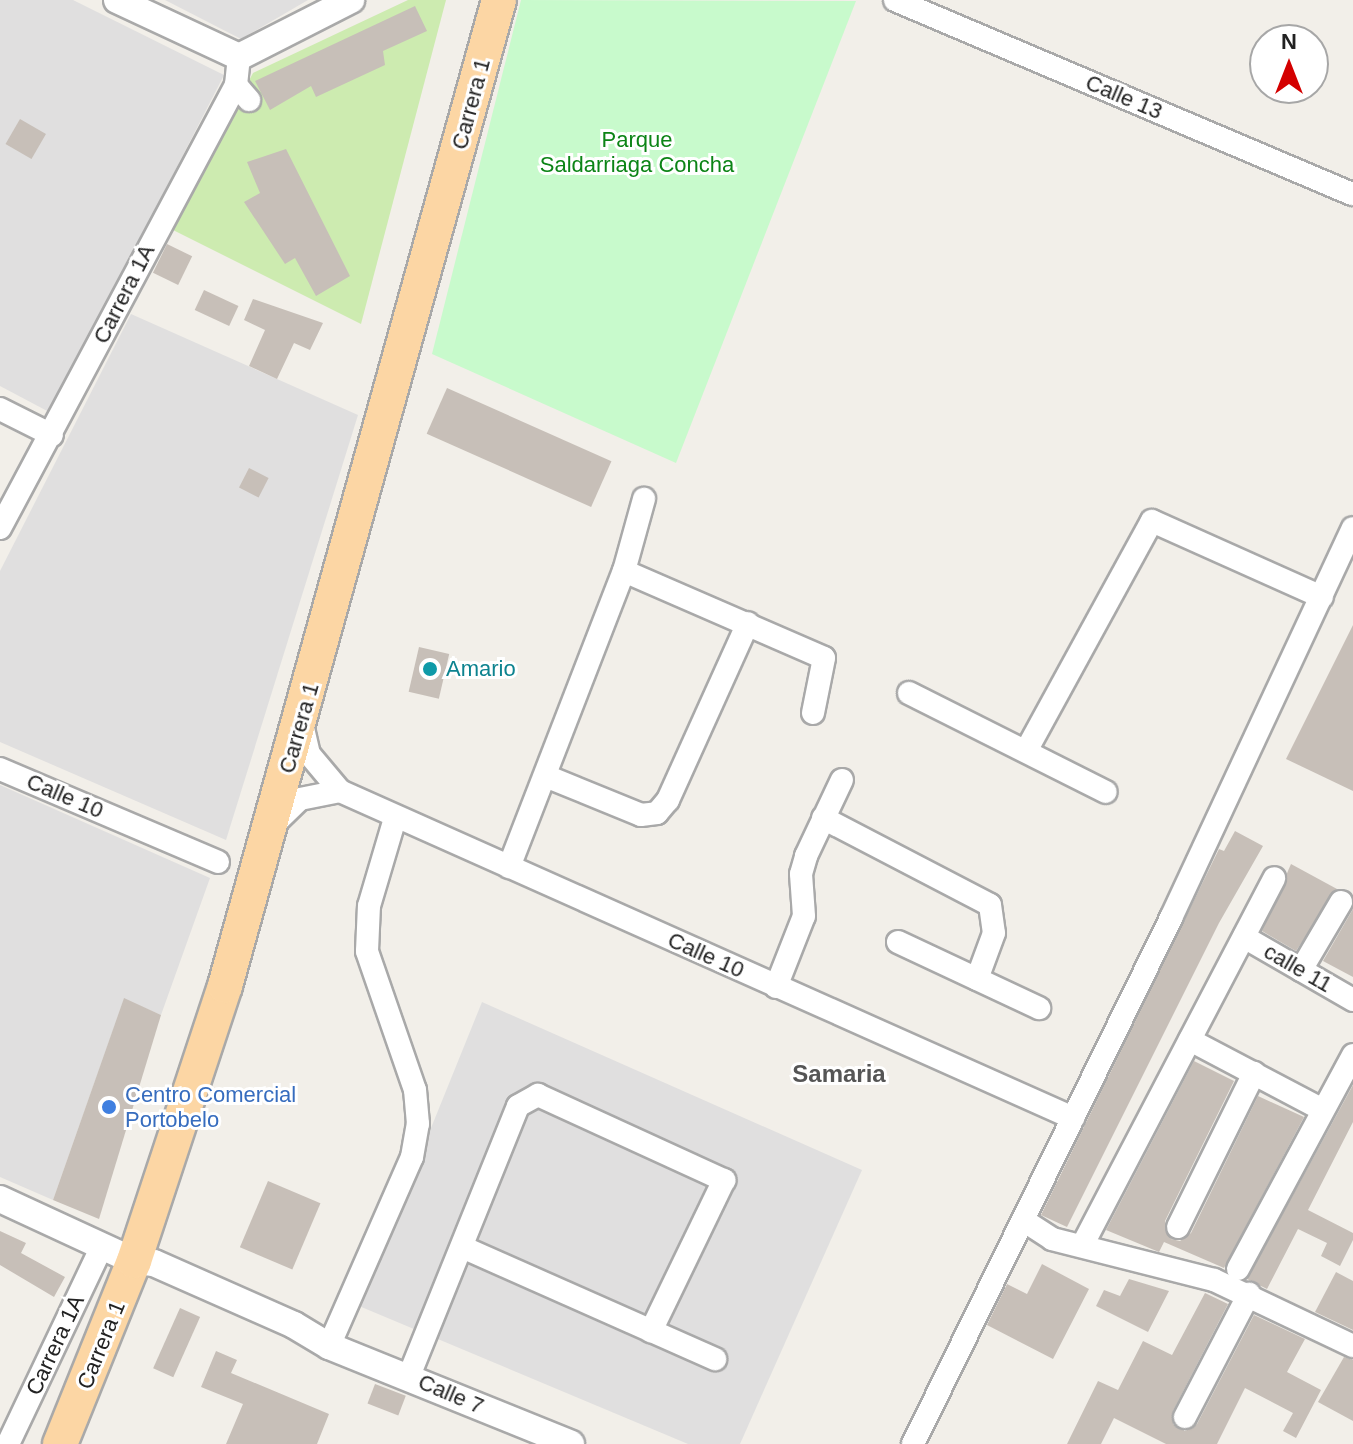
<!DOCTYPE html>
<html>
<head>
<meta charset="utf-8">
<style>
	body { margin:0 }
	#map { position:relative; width:1353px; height:1444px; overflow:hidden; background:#f2efe9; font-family:Helvetica,sans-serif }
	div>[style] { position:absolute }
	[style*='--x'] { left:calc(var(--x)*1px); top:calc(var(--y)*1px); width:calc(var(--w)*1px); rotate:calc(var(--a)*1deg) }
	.residential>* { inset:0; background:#e0dfdf }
	.grass>* { inset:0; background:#cdebb0 }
	.park>* { inset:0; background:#c8facc }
	.building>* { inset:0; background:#c7bfb8; transform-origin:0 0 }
	.roads { filter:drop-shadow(2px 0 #a9a9a9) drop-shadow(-2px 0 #a9a9a9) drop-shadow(0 2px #a9a9a9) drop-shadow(0 -2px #a9a9a9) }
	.minor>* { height:22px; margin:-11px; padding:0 11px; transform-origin:11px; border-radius:11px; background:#fff }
	.tertiary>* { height:26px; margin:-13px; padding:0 13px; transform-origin:13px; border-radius:13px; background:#fff }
	.primary>* { height:34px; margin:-17px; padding:0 17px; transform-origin:17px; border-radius:17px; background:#fcd6a4 }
	.dots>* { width:22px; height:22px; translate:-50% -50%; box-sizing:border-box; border:4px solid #fff; border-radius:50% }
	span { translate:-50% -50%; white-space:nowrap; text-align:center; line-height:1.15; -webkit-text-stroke:6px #fff; paint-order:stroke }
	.street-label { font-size:22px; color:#222 }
	.park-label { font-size:22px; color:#0c8416 }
	.culture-label { font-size:22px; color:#0d838f }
	.left { translate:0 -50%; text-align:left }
	.shop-label { font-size:22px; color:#366cbe }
	.neighbourhood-label { font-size:24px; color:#555; font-weight:700 }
	.north { position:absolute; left:1249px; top:24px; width:80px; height:80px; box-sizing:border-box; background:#fff; border:2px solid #a7a7a7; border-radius:50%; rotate:0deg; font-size:22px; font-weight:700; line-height:32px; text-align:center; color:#222 }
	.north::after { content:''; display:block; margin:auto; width:28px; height:36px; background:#d40000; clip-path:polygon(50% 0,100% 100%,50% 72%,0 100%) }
</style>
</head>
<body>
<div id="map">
	<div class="residential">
		<div style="clip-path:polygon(0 0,73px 0,224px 75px,51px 413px,0 386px)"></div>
		<div style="clip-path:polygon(165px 0,308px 0,241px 39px)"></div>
		<div style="clip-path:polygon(131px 314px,358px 415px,226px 840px,0 742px,0 571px)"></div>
		<div style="clip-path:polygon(0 785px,210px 878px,161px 1015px,124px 999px,53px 1200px,0 1177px)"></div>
		<div style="clip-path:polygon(482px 1002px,862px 1170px,740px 1444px,688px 1444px,359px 1306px)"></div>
	</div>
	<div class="grass">
		<div style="clip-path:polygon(408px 0,446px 0,361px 324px,171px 229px,253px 73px)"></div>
	</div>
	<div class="park">
		<div style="clip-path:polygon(521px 0,856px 1px,676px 463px,432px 354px)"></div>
	</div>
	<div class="building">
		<div style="clip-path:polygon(415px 6px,427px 31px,383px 51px,385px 65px,316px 97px,311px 86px,270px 110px,255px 81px)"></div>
		<div style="left:20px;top:119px;width:30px;height:29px;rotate:30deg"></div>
		<div style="clip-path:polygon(286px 149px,350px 276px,316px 296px,295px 258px,285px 264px,244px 202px,260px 193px,247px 162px)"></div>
		<div style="left:167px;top:244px;width:28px;height:32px;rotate:26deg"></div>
		<div style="left:204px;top:290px;width:38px;height:22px;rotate:25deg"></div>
		<div style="clip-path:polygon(253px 299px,323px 323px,310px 350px,294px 343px,277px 379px,249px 366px,265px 330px,244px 320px)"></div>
		<div style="left:447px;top:388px;width:180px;height:50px;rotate:24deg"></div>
		<div style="left:249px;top:468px;width:22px;height:22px;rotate:27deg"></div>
		<div style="clip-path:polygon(1353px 625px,1353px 791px,1286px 759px)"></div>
		<div style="left:419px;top:647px;width:31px;height:46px;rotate:13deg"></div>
		<div style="clip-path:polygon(1235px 831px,1263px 846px,1219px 923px,1067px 1227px,1041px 1215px,1219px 849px,1224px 851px)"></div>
		<div style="clip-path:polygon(1291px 864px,1337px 889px,1296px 951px,1262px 931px)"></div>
		<div style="clip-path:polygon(1353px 909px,1353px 977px,1323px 961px)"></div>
		<div style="clip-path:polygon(124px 998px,161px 1015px,99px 1219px,53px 1200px)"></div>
		<div style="clip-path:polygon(1194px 1061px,1234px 1081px,1165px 1221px,1171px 1239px,1180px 1241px,1191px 1233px,1258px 1096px,1304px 1117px,1224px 1268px,1164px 1242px,1159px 1252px,1106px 1230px)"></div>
		<div style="clip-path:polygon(1353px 1085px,1353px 1122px,1308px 1210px,1353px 1233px,1353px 1240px,1340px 1266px,1321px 1256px,1327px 1243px,1298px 1229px,1267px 1289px,1247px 1279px)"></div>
		<div style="left:268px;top:1181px;width:57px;height:72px;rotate:23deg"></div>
		<div style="clip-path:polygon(0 1231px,26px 1243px,21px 1253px,65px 1277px,54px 1297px,0 1265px)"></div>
		<div style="clip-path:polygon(1042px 1264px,1089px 1289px,1053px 1359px,987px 1325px,1007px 1284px,1027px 1294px)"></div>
		<div style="clip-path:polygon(1336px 1272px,1353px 1281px,1353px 1330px,1315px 1312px)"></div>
		<div style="clip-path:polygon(1129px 1279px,1169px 1291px,1148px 1332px,1096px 1306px,1104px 1290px,1120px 1296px)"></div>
		<div style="clip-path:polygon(1205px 1293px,1228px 1304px,1173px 1411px,1173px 1424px,1185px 1431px,1197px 1424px,1254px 1315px,1305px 1339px,1287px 1372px,1321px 1390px,1296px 1438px,1283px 1431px,1293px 1413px,1245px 1388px,1217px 1444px,1166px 1444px,1114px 1418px,1101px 1444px,1067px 1444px,1098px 1381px,1118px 1390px,1143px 1341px,1172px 1355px)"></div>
		<div style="left:180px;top:1308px;width:22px;height:66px;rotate:24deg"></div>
		<div style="clip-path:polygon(216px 1351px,237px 1360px,231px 1373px,329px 1414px,317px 1444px,226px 1444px,243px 1404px,201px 1387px)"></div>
		<div style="clip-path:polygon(1344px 1357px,1353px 1360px,1353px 1421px,1318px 1402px)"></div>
		<div style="left:375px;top:1384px;width:33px;height:21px;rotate:21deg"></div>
	</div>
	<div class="roads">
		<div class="minor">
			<div style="--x:895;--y:0;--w:497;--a:23"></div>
			<div style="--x:236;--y:85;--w:20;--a:49"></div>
			<div style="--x:0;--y:409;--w:58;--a:26.6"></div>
			<div style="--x:0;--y:528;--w:502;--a:-61.95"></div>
			<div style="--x:236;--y:85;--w:28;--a:-84"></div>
			<div style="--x:624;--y:571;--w:218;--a:23.5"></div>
			<div style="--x:824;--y:658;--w:56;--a:101.3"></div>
			<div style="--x:909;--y:693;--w:220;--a:26.7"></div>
			<div style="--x:302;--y:724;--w:31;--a:77"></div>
			<div style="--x:309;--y:754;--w:48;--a:50"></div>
			<div style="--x:340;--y:791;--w:803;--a:24.04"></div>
			<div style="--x:1026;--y:751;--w:262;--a:-61.3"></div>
			<div style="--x:1152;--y:521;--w:186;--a:24.1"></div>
			<div style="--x:0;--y:769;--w:237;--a:23.1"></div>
			<div style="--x:548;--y:777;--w:100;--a:22.2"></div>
			<div style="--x:641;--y:815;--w:16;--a:-7"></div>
			<div style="--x:657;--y:813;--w:17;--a:-50"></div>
			<div style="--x:668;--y:800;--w:194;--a:-65.7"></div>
			<div style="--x:823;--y:818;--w:188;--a:27.5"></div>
			<div style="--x:990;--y:905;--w:28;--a:82"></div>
			<div style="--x:994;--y:933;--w:49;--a:110.3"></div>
			<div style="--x:272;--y:826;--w:39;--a:-44"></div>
			<div style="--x:300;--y:799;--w:41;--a:-11.3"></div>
			<div style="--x:509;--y:867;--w:318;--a:-68.8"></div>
			<div style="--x:624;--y:571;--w:75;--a:-74.5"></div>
			<div style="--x:1244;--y:937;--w:126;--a:30"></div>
			<div style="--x:898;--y:942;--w:156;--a:25.1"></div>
			<div style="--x:1301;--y:970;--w:79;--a:-59.5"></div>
			<div style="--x:776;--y:987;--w:76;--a:-68.5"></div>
			<div style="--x:804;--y:916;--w:42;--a:-94.1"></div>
			<div style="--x:801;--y:874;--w:19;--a:-74"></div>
			<div style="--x:806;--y:856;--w:84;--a:-64.7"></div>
			<div style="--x:1190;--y:1040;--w:150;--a:27.8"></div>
			<div style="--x:1023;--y:1220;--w:35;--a:33"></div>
			<div style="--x:1052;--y:1239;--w:167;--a:14.2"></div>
			<div style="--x:1214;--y:1280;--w:154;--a:25.4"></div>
			<div style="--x:1178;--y:1227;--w:172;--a:-63.7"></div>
			<div style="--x:1082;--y:1246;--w:415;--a:-62.4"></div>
			<div style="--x:462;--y:1247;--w:277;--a:23.9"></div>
			<div style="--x:1238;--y:1269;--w:243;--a:-61.7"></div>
			<div style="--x:329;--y:1346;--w:206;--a:-66.3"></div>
			<div style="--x:412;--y:1157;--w:34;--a:-80"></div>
			<div style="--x:418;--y:1124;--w:34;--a:-95"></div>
			<div style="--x:415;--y:1090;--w:147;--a:-109.1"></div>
			<div style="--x:367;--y:951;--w:45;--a:-87.5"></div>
			<div style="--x:369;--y:906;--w:92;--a:-73.5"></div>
			<div style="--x:409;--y:1376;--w:291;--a:-68"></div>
			<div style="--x:518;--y:1106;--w:23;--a:-29"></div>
			<div style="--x:538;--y:1095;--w:205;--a:24.6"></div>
			<div style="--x:724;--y:1180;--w:168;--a:115.8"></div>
			<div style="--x:1185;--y:1417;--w:139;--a:-62.5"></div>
			<div style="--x:8;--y:1444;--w:219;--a:-64.6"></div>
			<div style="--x:913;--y:1444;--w:586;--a:-63.87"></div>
			<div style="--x:1171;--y:918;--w:430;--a:-65"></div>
		</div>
		<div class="tertiary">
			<div style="--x:117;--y:0;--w:135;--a:25"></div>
			<div style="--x:239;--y:57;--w:126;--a:-27"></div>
			<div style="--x:0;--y:1199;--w:148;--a:24.8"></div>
			<div style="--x:134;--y:1261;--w:20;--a:6"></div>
			<div style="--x:154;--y:1263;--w:153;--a:23.9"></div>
			<div style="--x:294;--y:1325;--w:41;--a:31"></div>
			<div style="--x:329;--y:1346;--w:261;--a:22"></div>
		</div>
		<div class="primary">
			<div style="--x:60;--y:1444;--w:197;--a:-68"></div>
			<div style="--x:134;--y:1261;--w:290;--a:-71.7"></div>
			<div style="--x:225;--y:986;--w:1023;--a:-74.47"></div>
		</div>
	</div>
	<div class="dots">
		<div style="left:430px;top:669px;background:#0f9aa8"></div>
		<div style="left:109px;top:1107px;background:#3f7fe0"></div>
	</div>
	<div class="street-label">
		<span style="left:1124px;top:97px;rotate:23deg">Calle 13</span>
		<span style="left:471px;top:104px;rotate:-75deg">Carrera 1</span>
		<span style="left:124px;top:294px;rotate:-63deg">Carrera 1A</span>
		<span style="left:299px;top:728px;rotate:-74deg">Carrera 1</span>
		<span style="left:65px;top:796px;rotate:23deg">Calle 10</span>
		<span style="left:706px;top:955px;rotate:24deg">Calle 10</span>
		<span style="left:1298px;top:968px;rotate:30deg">calle 11</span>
		<span style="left:55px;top:1345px;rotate:-65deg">Carrera 1A</span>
		<span style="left:101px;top:1345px;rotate:-68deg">Carrera 1</span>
		<span style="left:451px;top:1394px;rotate:23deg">Calle 7</span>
	</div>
	<div class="park-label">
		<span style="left:637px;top:152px">Parque<br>Saldarriaga Concha</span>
	</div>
	<div class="culture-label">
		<span class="left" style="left:446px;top:669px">Amario</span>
	</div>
	<div class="shop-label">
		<span class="left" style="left:125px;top:1107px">Centro Comercial<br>Portobelo</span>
	</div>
	<div class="neighbourhood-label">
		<span style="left:839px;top:1074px">Samaria</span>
	</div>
	<div class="north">N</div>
</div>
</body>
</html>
